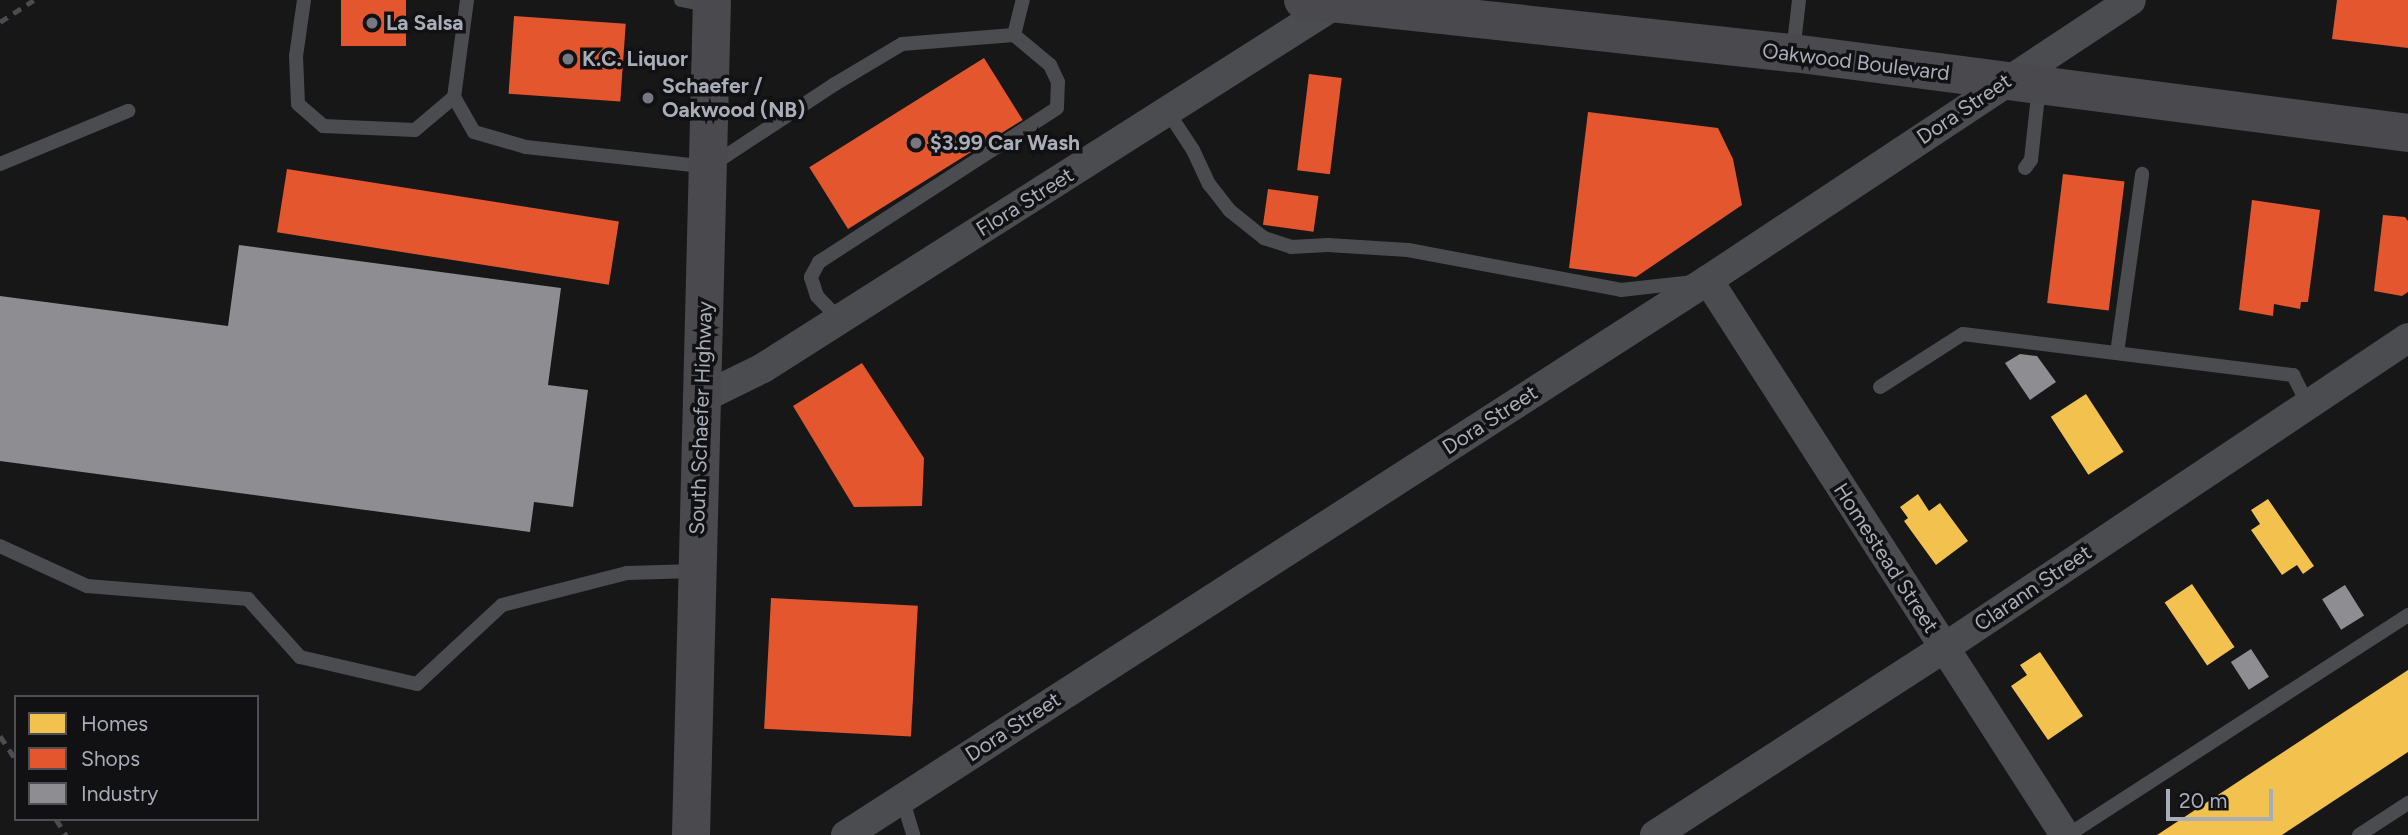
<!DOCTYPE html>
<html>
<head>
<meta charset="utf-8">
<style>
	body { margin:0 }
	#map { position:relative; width:2408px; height:835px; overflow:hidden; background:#171717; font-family:Figtree,sans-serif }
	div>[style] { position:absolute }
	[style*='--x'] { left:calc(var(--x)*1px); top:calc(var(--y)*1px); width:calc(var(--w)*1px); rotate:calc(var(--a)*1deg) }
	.homes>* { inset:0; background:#f2c14e; transform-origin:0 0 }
	.shops>* { inset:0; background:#e4572e; transform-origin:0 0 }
	.industry>* { inset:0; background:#8d8d92; transform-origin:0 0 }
	.lane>* { height:14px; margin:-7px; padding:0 7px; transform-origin:7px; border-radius:7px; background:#4b4c50 }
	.street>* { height:30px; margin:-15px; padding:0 15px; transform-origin:15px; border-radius:15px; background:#4b4c50 }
	.secondary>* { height:38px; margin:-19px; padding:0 19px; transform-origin:19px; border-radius:19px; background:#4a4a4e }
	.rail>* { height:5px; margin-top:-2.5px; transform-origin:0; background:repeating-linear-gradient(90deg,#4b4c4f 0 9px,transparent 0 16px) }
	.dots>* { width:19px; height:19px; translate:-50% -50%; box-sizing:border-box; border:4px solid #111113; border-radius:50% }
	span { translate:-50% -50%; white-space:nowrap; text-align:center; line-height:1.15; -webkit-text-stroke:7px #111113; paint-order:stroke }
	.poi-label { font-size:21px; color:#a8adb8; font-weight:700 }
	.left { translate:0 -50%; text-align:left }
	.street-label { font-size:21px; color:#a8adb8 }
	.legend { position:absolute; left:14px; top:695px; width:245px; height:126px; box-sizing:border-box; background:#111113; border:2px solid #4d4f55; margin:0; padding:9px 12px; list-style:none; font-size:21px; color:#a8adb8 }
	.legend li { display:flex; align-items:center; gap:14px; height:35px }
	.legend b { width:35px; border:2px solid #4d4f55 }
	.scale { position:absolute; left:2166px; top:789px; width:107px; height:32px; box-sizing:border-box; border:4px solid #a8adb8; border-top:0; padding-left:9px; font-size:21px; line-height:24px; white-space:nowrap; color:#a8adb8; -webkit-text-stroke:5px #111113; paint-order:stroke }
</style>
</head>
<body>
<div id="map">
	<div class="homes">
		<div style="left:2086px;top:394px;width:69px;height:42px;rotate:57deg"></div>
		<div style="clip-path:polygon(1918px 494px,1929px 511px,1940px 503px,1968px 541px,1936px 565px,1904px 521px,1908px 518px,1900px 507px)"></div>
		<div style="clip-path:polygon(2268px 499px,2314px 566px,2303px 574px,2297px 565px,2282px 575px,2251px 530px,2260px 524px,2251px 510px)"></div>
		<div style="left:2192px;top:584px;width:76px;height:33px;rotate:56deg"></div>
		<div style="clip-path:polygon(2040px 652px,2083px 716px,2048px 740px,2011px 686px,2027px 675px,2020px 665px)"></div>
		<div style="clip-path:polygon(2408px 670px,2408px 752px,2282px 835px,2157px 835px)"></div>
	</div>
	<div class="shops">
		<div style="left:341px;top:0;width:65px;height:46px"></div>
		<div style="clip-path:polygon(2337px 0,2408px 0,2408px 48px,2332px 39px)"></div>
		<div style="left:514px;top:16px;width:112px;height:78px;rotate:4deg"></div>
		<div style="left:984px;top:58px;width:73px;height:206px;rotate:58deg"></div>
		<div style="left:1309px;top:74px;width:33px;height:97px;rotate:7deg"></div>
		<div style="clip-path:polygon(1588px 112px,1718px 128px,1733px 159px,1742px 205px,1636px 277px,1569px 268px)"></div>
		<div style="left:287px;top:169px;width:336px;height:64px;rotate:9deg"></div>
		<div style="left:2063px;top:174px;width:62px;height:130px;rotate:7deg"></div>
		<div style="left:1268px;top:189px;width:51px;height:36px;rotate:8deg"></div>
		<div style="clip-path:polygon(2252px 200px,2320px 210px,2308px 302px,2301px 302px,2300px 309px,2274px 304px,2273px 316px,2239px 310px)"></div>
		<div style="clip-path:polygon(2383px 215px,2405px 217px,2408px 221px,2408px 292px,2402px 296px,2374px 291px)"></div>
		<div style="clip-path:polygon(862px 363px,924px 458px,922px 506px,854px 507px,793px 406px)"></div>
		<div style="left:771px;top:598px;width:147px;height:131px;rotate:3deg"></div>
	</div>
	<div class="industry">
		<div style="clip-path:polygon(239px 245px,561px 288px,548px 385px,588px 390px,573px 507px,534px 502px,530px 532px,0 461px,0 296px,228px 326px)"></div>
		<div style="clip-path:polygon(2020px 354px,2037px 356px,2056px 382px,2030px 400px,2005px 363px)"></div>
		<div style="left:2345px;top:585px;width:36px;height:27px;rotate:58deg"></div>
		<div style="left:2251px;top:649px;width:33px;height:24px;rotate:57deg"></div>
	</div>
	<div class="lane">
		<div style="--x:304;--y:0;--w:57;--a:98.1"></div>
		<div style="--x:296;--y:56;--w:48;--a:87.6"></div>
		<div style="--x:298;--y:104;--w:33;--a:41"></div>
		<div style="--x:323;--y:126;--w:92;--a:2.5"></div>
		<div style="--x:415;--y:130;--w:51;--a:-40.2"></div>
		<div style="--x:467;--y:0;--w:98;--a:97.6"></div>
		<div style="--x:454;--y:97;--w:40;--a:60.3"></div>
		<div style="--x:474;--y:132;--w:54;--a:16.1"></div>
		<div style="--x:526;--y:147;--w:184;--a:6.2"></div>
		<div style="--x:709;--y:167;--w:151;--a:-33.4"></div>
		<div style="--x:835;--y:84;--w:78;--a:-30.8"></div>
		<div style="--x:902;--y:44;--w:112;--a:-4.6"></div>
		<div style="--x:1014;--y:35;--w:36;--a:-76"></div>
		<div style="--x:681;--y:0;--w:31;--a:11"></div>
		<div style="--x:1793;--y:52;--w:52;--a:-83.4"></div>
		<div style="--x:1168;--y:112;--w:45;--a:56.7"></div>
		<div style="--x:1193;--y:150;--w:38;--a:65"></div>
		<div style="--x:1209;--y:184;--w:33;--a:52"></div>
		<div style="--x:1229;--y:210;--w:45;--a:38.7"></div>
		<div style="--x:1264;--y:238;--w:28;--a:18"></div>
		<div style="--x:1291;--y:247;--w:37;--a:-3"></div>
		<div style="--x:1328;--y:245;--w:80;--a:3.6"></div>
		<div style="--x:1408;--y:250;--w:217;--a:10.6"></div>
		<div style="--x:1621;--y:290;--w:71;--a:-6.4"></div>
		<div style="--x:0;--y:164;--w:139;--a:-22.5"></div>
		<div style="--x:2025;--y:168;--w:10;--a:-53"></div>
		<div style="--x:2031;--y:160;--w:74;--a:-83.8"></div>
		<div style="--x:839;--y:319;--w:32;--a:-134"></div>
		<div style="--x:817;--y:296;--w:20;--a:-108"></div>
		<div style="--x:811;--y:277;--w:17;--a:-62"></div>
		<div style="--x:819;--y:262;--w:283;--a:-32.9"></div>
		<div style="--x:1057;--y:108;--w:26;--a:-88"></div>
		<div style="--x:1058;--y:82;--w:19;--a:-115"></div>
		<div style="--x:1050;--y:65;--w:47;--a:-140.2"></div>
		<div style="--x:2117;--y:353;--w:181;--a:-82"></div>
		<div style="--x:1880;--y:387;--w:98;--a:-32.6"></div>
		<div style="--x:1963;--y:334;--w:333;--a:7.1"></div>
		<div style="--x:2293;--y:375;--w:34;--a:63"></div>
		<div style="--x:0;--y:546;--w:96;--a:24.7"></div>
		<div style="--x:87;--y:586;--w:162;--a:4.6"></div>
		<div style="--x:248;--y:599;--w:78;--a:48.1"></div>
		<div style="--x:300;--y:657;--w:120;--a:13"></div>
		<div style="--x:417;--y:684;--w:116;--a:-42.9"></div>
		<div style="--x:502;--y:605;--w:129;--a:-14.4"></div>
		<div style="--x:627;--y:573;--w:68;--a:-1.7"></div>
		<div style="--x:902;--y:798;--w:39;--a:73"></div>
		<div style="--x:2068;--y:835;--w:405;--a:-32.9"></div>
		<div style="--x:2359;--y:835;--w:59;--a:-33.1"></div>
	</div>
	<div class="street">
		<div style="--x:1708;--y:280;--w:660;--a:57.25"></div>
		<div style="--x:704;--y:397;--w:66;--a:-26.2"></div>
		<div style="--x:763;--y:368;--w:686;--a:-32.44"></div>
		<div style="--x:846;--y:835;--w:1025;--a:-32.78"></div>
		<div style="--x:1708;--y:280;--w:507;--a:-33.5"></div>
		<div style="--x:1655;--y:835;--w:344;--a:-32.9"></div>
		<div style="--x:1944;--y:648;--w:558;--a:-33.75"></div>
	</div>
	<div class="secondary">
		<div style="--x:1303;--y:0;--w:493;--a:6.2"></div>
		<div style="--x:1793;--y:53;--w:620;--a:7.41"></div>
		<div style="--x:691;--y:835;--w:835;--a:-88.56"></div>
	</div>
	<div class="rail">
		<div style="--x:0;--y:22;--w:40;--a:-32.9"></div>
		<div style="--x:0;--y:736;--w:29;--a:56"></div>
		<div style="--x:56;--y:819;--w:19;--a:58"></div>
	</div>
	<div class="dots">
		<div style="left:372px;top:23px;background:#757880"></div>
		<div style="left:568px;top:59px;background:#757880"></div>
		<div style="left:648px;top:98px;background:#757880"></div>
		<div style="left:916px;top:143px;background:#757880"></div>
	</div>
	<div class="poi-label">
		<span class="left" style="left:386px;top:23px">La Salsa</span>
		<span class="left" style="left:582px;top:59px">K.C. Liquor</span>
		<span class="left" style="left:662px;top:98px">Schaefer /<br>Oakwood (NB)</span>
		<span class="left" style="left:930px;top:143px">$3.99 Car Wash</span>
	</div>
	<div class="street-label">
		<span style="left:1856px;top:62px;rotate:7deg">Oakwood Boulevard</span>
		<span style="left:1964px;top:109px;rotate:-34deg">Dora Street</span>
		<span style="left:1025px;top:202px;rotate:-32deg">Flora Street</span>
		<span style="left:701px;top:418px;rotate:-88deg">South Schaefer Highway</span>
		<span style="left:1490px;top:420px;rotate:-33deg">Dora Street</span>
		<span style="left:1886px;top:558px;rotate:57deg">Homestead Street</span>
		<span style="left:2033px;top:588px;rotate:-34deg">Clarann Street</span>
		<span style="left:1013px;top:727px;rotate:-33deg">Dora Street</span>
	</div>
	<ul class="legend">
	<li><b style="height:19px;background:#f2c14e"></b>Homes</li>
	<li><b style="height:19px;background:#e4572e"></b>Shops</li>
	<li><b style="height:19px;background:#8d8d92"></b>Industry</li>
	</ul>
	<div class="scale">20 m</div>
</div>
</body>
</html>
